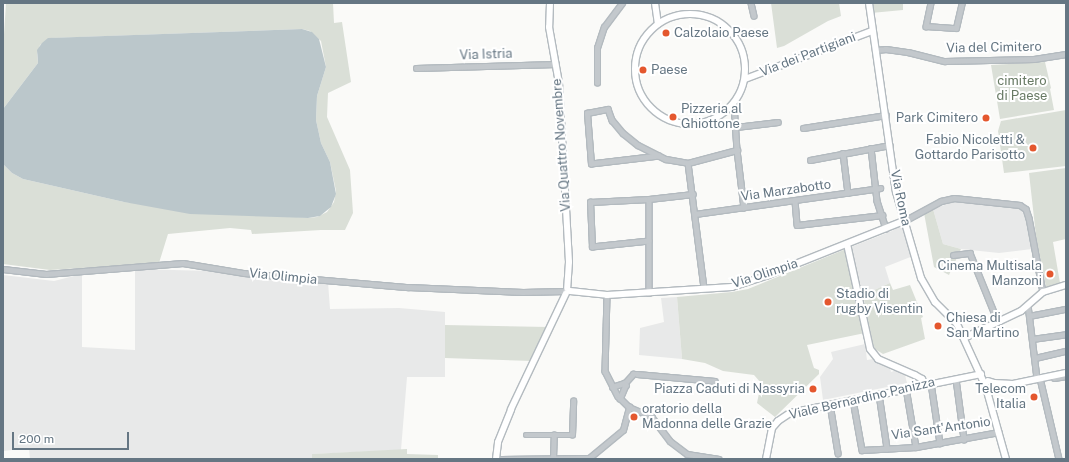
<!DOCTYPE html>
<html>
<head>
<meta charset="utf-8">
<style>
	body { margin:0 }
	#map { position:relative; width:1069px; height:462px; overflow:hidden; background:#fafaf8; font-family:"Public Sans",sans-serif }
	div>[style] { position:absolute }
	[style*='--x'] { left:calc(var(--x)*1px); top:calc(var(--y)*1px); width:calc(var(--w)*1px); rotate:calc(var(--a)*1deg) }
	.built>* { inset:0; background:#e8e9e9 }
	.green>* { inset:0; background:#dadfd7 }
	.water>* { inset:0; background:#bbc7cb }
	.roads { filter:drop-shadow(1px 0 #b3babf) drop-shadow(-1px 0 #b3babf) drop-shadow(0 1px #b3babf) drop-shadow(0 -1px #b3babf) }
	.street>* { height:4.5px; margin:-2.25px; padding:0 2.25px; transform-origin:2.25px; border-radius:2.25px; background:#c3c8cc }
	.secondary>* { height:6px; margin:-3px; padding:0 3px; transform-origin:3px; border-radius:3px; background:#fff }
	.secondary>.ring { margin:-3px; padding:0; box-sizing:content-box; background:none; border:6px solid #fff; border-radius:50% }
	.dots>* { width:11px; height:11px; translate:-50% -50%; box-sizing:border-box; border:2px solid #fff; border-radius:50% }
	span { translate:-50% -50%; white-space:nowrap; text-align:center; line-height:1.15; -webkit-text-stroke:4px #fff; paint-order:stroke }
	.poi-label { font-size:13px; color:#657683 }
	.left { translate:0 -50%; text-align:left }
	.right { translate:-100% -50%; text-align:right }
	.street-label { font-size:13px; color:#657683 }
	.park-label { font-size:13px; color:#687a64 }
	.frame { position:absolute; inset:0; border:4px solid #657683; pointer-events:none }
	.scale { position:absolute; left:12px; top:432px; width:117px; height:18px; box-sizing:border-box; border:2px solid #657683; border-top:0; padding-left:5px; font-size:12px; line-height:14px; white-space:nowrap; color:#657683; -webkit-text-stroke:3px #fff; paint-order:stroke }
</style>
</head>
<body>
<div id="map">
	<div class="built">
		<div style="clip-path:polygon(959px 200px,1016px 205px,1026px 216px,1032px 249px,999px 253px,961px 249px,943px 244px,933px 209px)"></div>
		<div style="clip-path:polygon(902px 225px,913px 256px,885px 267px,890px 283px,863px 295px,851px 247px,892px 231px)"></div>
		<div style="clip-path:polygon(135px 269px,211px 271px,238px 273px,284px 282px,328px 282px,330px 309px,399px 308px,445px 312px,445px 377px,407px 377px,401px 450px,312px 454px,312px 459px,30px 459px,29px 448px,3px 451px,3px 275px,54px 281px,82px 274px,82px 347px,135px 350px)"></div>
		<div style="clip-path:polygon(677px 297px,682px 359px,639px 355px,640px 328px,664px 322px,661px 298px)"></div>
		<div style="clip-path:polygon(865px 344px,867px 360px,873px 359px,890px 367px,891px 372px,897px 370px,905px 375px,907px 383px,823px 400px,820px 377px,833px 359px,831px 352px)"></div>
	</div>
	<div class="green">
		<div style="clip-path:polygon(6px 3px,333px 3px,334px 23px,342px 22px,351px 82px,328px 93px,327px 117px,350px 170px,353px 213px,345px 230px,321px 230px,252px 234px,251px 230px,230px 228px,168px 234px,159px 263px,50px 270px,3px 264px,3px 164px,12px 173px,23px 179px,124px 202px,308px 218px,317px 217px,327px 212px,334px 202px,336px 191px,330px 162px,321px 143px,316px 120px,317px 96px,326px 67px,321px 41px,310px 31px,302px 29px,51px 38px,40px 45px,37px 54px,38px 63px,3px 109px,3px 50px)"></div>
		<div style="clip-path:polygon(771px 3px,839px 3px,841px 16px,828px 21px,784px 46px,777px 48px)"></div>
		<div style="clip-path:polygon(870px 3px,903px 3px,903px 10px,871px 13px)"></div>
		<div style="clip-path:polygon(1045px 62px,1051px 88px,1050px 89px,1054px 110px,1000px 119px,991px 65px)"></div>
		<div style="clip-path:polygon(1066px 110px,1066px 166px,1004px 173px,998px 131px,1001px 121px)"></div>
		<div style="clip-path:polygon(1066px 168px,1066px 239px,1053px 242px,1060px 283px,1046px 287px,1036px 236px,1029px 173px)"></div>
		<div style="clip-path:polygon(933px 209px,943px 244px,961px 249px,949px 275px,934px 267px,924px 213px)"></div>
		<div style="clip-path:polygon(846px 249px,865px 333px,807px 345px,813px 365px,814px 368px,819px 370px,819px 374px,775px 417px,757px 403px,761px 383px,754px 375px,723px 371px,705px 363px,682px 359px,677px 297px,732px 292px,748px 289px)"></div>
		<div style="clip-path:polygon(890px 283px,893px 290px,910px 285px,923px 317px,921px 318px,925px 339px,883px 354px,875px 349px,873px 344px,863px 295px)"></div>
		<div style="clip-path:polygon(445px 325px,548px 327px,533px 361px,445px 358px)"></div>
		<div style="clip-path:polygon(407px 449px,407px 454px,438px 455px,438px 458px,312px 459px,312px 454px)"></div>
	</div>
	<div class="water">
		<div style="clip-path:polygon(302px 29px,312px 32px,319px 39px,326px 67px,317px 96px,316px 120px,321px 143px,330px 162px,336px 194px,331px 207px,320px 216px,308px 218px,190px 214px,124px 202px,23px 179px,12px 173px,3px 164px,3px 109px,38px 63px,37px 50px,42px 43px,48px 38px)"></div>
	</div>
	<div class="roads">
		<div class="street">
			<div style="--x:751;--y:3;--w:13;--a:77"></div>
			<div style="--x:931;--y:3;--w:24;--a:102"></div>
			<div style="--x:926;--y:26;--w:30;--a:4"></div>
			<div style="--x:956;--y:28;--w:26;--a:-77"></div>
			<div style="--x:875;--y:50;--w:11;--a:-5"></div>
			<div style="--x:886;--y:49;--w:22;--a:8"></div>
			<div style="--x:908;--y:52;--w:38;--a:14"></div>
			<div style="--x:945;--y:61;--w:89;--a:-1.3"></div>
			<div style="--x:1034;--y:59;--w:32;--a:-9"></div>
			<div style="--x:416;--y:68;--w:140;--a:-1.6"></div>
			<div style="--x:597;--y:83;--w:35;--a:-90"></div>
			<div style="--x:597;--y:48;--w:22;--a:-72"></div>
			<div style="--x:604;--y:27;--w:30;--a:-53"></div>
			<div style="--x:734;--y:104;--w:46;--a:86.3"></div>
			<div style="--x:737;--y:150;--w:58;--a:83.1"></div>
			<div style="--x:736;--y:127;--w:42;--a:-6.8"></div>
			<div style="--x:803;--y:128;--w:84;--a:-8.9"></div>
			<div style="--x:871;--y:148;--w:53;--a:83.5"></div>
			<div style="--x:877;--y:201;--w:29;--a:72"></div>
			<div style="--x:843;--y:153;--w:40;--a:82.9"></div>
			<div style="--x:659;--y:156;--w:68;--a:173.3"></div>
			<div style="--x:591;--y:164;--w:51;--a:-94.5"></div>
			<div style="--x:587;--y:113;--w:21;--a:-11"></div>
			<div style="--x:608;--y:109;--w:12;--a:70"></div>
			<div style="--x:612;--y:120;--w:17;--a:50"></div>
			<div style="--x:623;--y:133;--w:19;--a:39"></div>
			<div style="--x:638;--y:145;--w:31;--a:27"></div>
			<div style="--x:666;--y:159;--w:22;--a:10"></div>
			<div style="--x:688;--y:163;--w:51;--a:-14.9"></div>
			<div style="--x:810;--y:160;--w:81;--a:-10.6"></div>
			<div style="--x:688;--y:163;--w:126;--a:82.7"></div>
			<div style="--x:649;--y:199;--w:94;--a:90"></div>
			<div style="--x:795;--y:201;--w:24;--a:85"></div>
			<div style="--x:797;--y:225;--w:86;--a:-6.7"></div>
			<div style="--x:695;--y:214;--w:187;--a:-8"></div>
			<div style="--x:904;--y:221;--w:42;--a:-28.4"></div>
			<div style="--x:941;--y:201;--w:13;--a:-13"></div>
			<div style="--x:954;--y:198;--w:66;--a:6.1"></div>
			<div style="--x:1020;--y:205;--w:7;--a:34"></div>
			<div style="--x:1026;--y:209;--w:9;--a:72"></div>
			<div style="--x:1029;--y:218;--w:75;--a:79.3"></div>
			<div style="--x:649;--y:241;--w:57;--a:174"></div>
			<div style="--x:592;--y:247;--w:45;--a:-92.5"></div>
			<div style="--x:590;--y:202;--w:59;--a:-2.9"></div>
			<div style="--x:649;--y:199;--w:44;--a:-6.5"></div>
			<div style="--x:953;--y:255;--w:17;--a:-7"></div>
			<div style="--x:970;--y:253;--w:74;--a:67.9"></div>
			<div style="--x:3;--y:269;--w:43;--a:6.6"></div>
			<div style="--x:46;--y:274;--w:137;--a:-4.6"></div>
			<div style="--x:183;--y:263;--w:62;--a:9.3"></div>
			<div style="--x:244;--y:273;--w:165;--a:4.9"></div>
			<div style="--x:408;--y:287;--w:115;--a:2.5"></div>
			<div style="--x:523;--y:292;--w:42;--a:-1.4"></div>
			<div style="--x:607;--y:295;--w:76;--a:91.5"></div>
			<div style="--x:605;--y:371;--w:28;--a:63"></div>
			<div style="--x:618;--y:396;--w:16;--a:45"></div>
			<div style="--x:629;--y:407;--w:25;--a:23"></div>
			<div style="--x:652;--y:417;--w:30;--a:53"></div>
			<div style="--x:670;--y:441;--w:21;--a:37"></div>
			<div style="--x:687;--y:454;--w:32;--a:9"></div>
			<div style="--x:1028;--y:305;--w:74;--a:83"></div>
			<div style="--x:1029;--y:316;--w:38;--a:-11"></div>
			<div style="--x:1032;--y:339;--w:34;--a:-8"></div>
			<div style="--x:1035;--y:358;--w:32;--a:-13"></div>
			<div style="--x:1040;--y:378;--w:83;--a:76.8"></div>
			<div style="--x:1054;--y:378;--w:12;--a:-9"></div>
			<div style="--x:956;--y:379;--w:61;--a:82.4"></div>
			<div style="--x:625;--y:383;--w:12;--a:-48"></div>
			<div style="--x:633;--y:374;--w:4;--a:0"></div>
			<div style="--x:637;--y:374;--w:78;--a:5.1"></div>
			<div style="--x:931;--y:383;--w:61;--a:81.5"></div>
			<div style="--x:612;--y:387;--w:13;--a:-18"></div>
			<div style="--x:624;--y:383;--w:3;--a:45"></div>
			<div style="--x:626;--y:385;--w:15;--a:113"></div>
			<div style="--x:906;--y:388;--w:60;--a:80.4"></div>
			<div style="--x:879;--y:394;--w:55;--a:81.6"></div>
			<div style="--x:853;--y:400;--w:51;--a:79.8"></div>
			<div style="--x:862;--y:450;--w:54;--a:-3.2"></div>
			<div style="--x:916;--y:447;--w:84;--a:-10.2"></div>
			<div style="--x:830;--y:404;--w:50;--a:80.7"></div>
			<div style="--x:526;--y:435;--w:28;--a:0"></div>
			<div style="--x:553;--y:458;--w:23;--a:-88"></div>
			<div style="--x:554;--y:435;--w:18;--a:0"></div>
			<div style="--x:572;--y:435;--w:34;--a:-88"></div>
			<div style="--x:501;--y:459;--w:88;--a:-0.7"></div>
			<div style="--x:588;--y:459;--w:45;--a:-39.6"></div>
			<div style="--x:623;--y:430;--w:24;--a:-75"></div>
		</div>
		<div class="secondary">
			<div style="--x:550;--y:3;--w:24;--a:92"></div>
			<div style="--x:549;--y:27;--w:57;--a:79.9"></div>
			<div style="--x:559;--y:83;--w:179;--a:86.8"></div>
			<div style="--x:569;--y:262;--w:26;--a:94"></div>
			<div style="--x:655;--y:3;--w:21;--a:82"></div>
			<div style="--x:869;--y:3;--w:191;--a:81.9"></div>
			<div style="--x:896;--y:192;--w:90;--a:73.8"></div>
			<div style="--x:921;--y:278;--w:28;--a:60"></div>
			<div style="--x:935;--y:302;--w:31;--a:45"></div>
			<div style="--x:957;--y:324;--w:65;--a:65.4"></div>
			<div class="ring" style="left:635px;top:14px;width:104px;height:104px"></div>
			<div style="--x:745;--y:79;--w:136;--a:-20.7"></div>
			<div style="--x:847;--y:244;--w:107;--a:77.6"></div>
			<div style="--x:870;--y:349;--w:13;--a:51"></div>
			<div style="--x:878;--y:359;--w:40;--a:23.4"></div>
			<div style="--x:915;--y:375;--w:8;--a:30"></div>
			<div style="--x:922;--y:379;--w:6;--a:59"></div>
			<div style="--x:570;--y:291;--w:37;--a:6"></div>
			<div style="--x:607;--y:295;--w:125;--a:-3.7"></div>
			<div style="--x:732;--y:287;--w:38;--a:-18"></div>
			<div style="--x:768;--y:275;--w:146;--a:-21.7"></div>
			<div style="--x:964;--y:338;--w:63;--a:-25.3"></div>
			<div style="--x:1021;--y:311;--w:29;--a:-41"></div>
			<div style="--x:1043;--y:292;--w:24;--a:-17"></div>
			<div style="--x:988;--y:381;--w:6;--a:18"></div>
			<div style="--x:994;--y:383;--w:19;--a:3"></div>
			<div style="--x:1013;--y:384;--w:54;--a:-11.7"></div>
			<div style="--x:985;--y:384;--w:78;--a:74.4"></div>
			<div style="--x:496;--y:459;--w:17;--a:-83"></div>
			<div style="--x:498;--y:442;--w:35;--a:-68"></div>
			<div style="--x:511;--y:409;--w:128;--a:-64.6"></div>
			<div style="--x:766;--y:459;--w:32;--a:-79"></div>
			<div style="--x:772;--y:428;--w:9;--a:-49"></div>
			<div style="--x:778;--y:421;--w:14;--a:-34"></div>
			<div style="--x:790;--y:413;--w:195;--a:-11.5"></div>
		</div>
	</div>
	<div class="dots">
		<div style="left:666px;top:33px;background:#e4572e"></div>
		<div style="left:643px;top:70px;background:#e4572e"></div>
		<div style="left:673px;top:117px;background:#e4572e"></div>
		<div style="left:986px;top:118px;background:#e4572e"></div>
		<div style="left:1033px;top:148px;background:#e4572e"></div>
		<div style="left:1050px;top:274px;background:#e4572e"></div>
		<div style="left:828px;top:302px;background:#e4572e"></div>
		<div style="left:938px;top:326px;background:#e4572e"></div>
		<div style="left:813px;top:389px;background:#e4572e"></div>
		<div style="left:1034px;top:397px;background:#e4572e"></div>
		<div style="left:634px;top:417px;background:#e4572e"></div>
	</div>
	<div class="poi-label">
		<span class="left" style="left:674px;top:33px">Calzolaio Paese</span>
		<span class="left" style="left:651px;top:70px">Paese</span>
		<span class="left" style="left:681px;top:117px">Pizzeria al<br>Ghiottone</span>
		<span class="right" style="left:978px;top:118px">Park Cimitero</span>
		<span class="right" style="left:1025px;top:148px">Fabio Nicoletti &amp;<br>Gottardo Parisotto</span>
		<span class="right" style="left:1042px;top:274px">Cinema Multisala<br>Manzoni</span>
		<span class="left" style="left:836px;top:302px">Stadio di<br>rugby Visentin</span>
		<span class="left" style="left:946px;top:326px">Chiesa di<br>San Martino</span>
		<span class="right" style="left:805px;top:389px">Piazza Caduti di Nassyria</span>
		<span class="right" style="left:1026px;top:397px">Telecom<br>Italia</span>
		<span class="left" style="left:642px;top:417px">oratorio della<br>Madonna delle Grazie</span>
	</div>
	<div class="street-label">
		<span style="left:994px;top:48px;rotate:-1deg">Via del Cimitero</span>
		<span style="left:486px;top:55px;rotate:-2deg">Via Istria</span>
		<span style="left:808px;top:55px;rotate:-21deg">Via dei Partigiani</span>
		<span style="left:562px;top:145px;rotate:-94deg">Via Quattro Novembre</span>
		<span style="left:786px;top:191px;rotate:-8deg">Via Marzabotto</span>
		<span style="left:900px;top:198px;rotate:78deg">Via Roma</span>
		<span style="left:765px;top:274px;rotate:-18deg">Via Olimpia</span>
		<span style="left:283px;top:277px;rotate:6deg">Via Olimpia</span>
		<span style="left:862px;top:399px;rotate:-13deg">Viale Bernardino Panizza</span>
		<span style="left:941px;top:429px;rotate:-8deg">Via Sant'Antonio</span>
	</div>
	<div class="park-label">
		<span style="left:1022px;top:89px">cimitero<br>di Paese</span>
	</div>
	<div class="frame"></div>
	<div class="scale">200 m</div>
</div>
</body>
</html>
